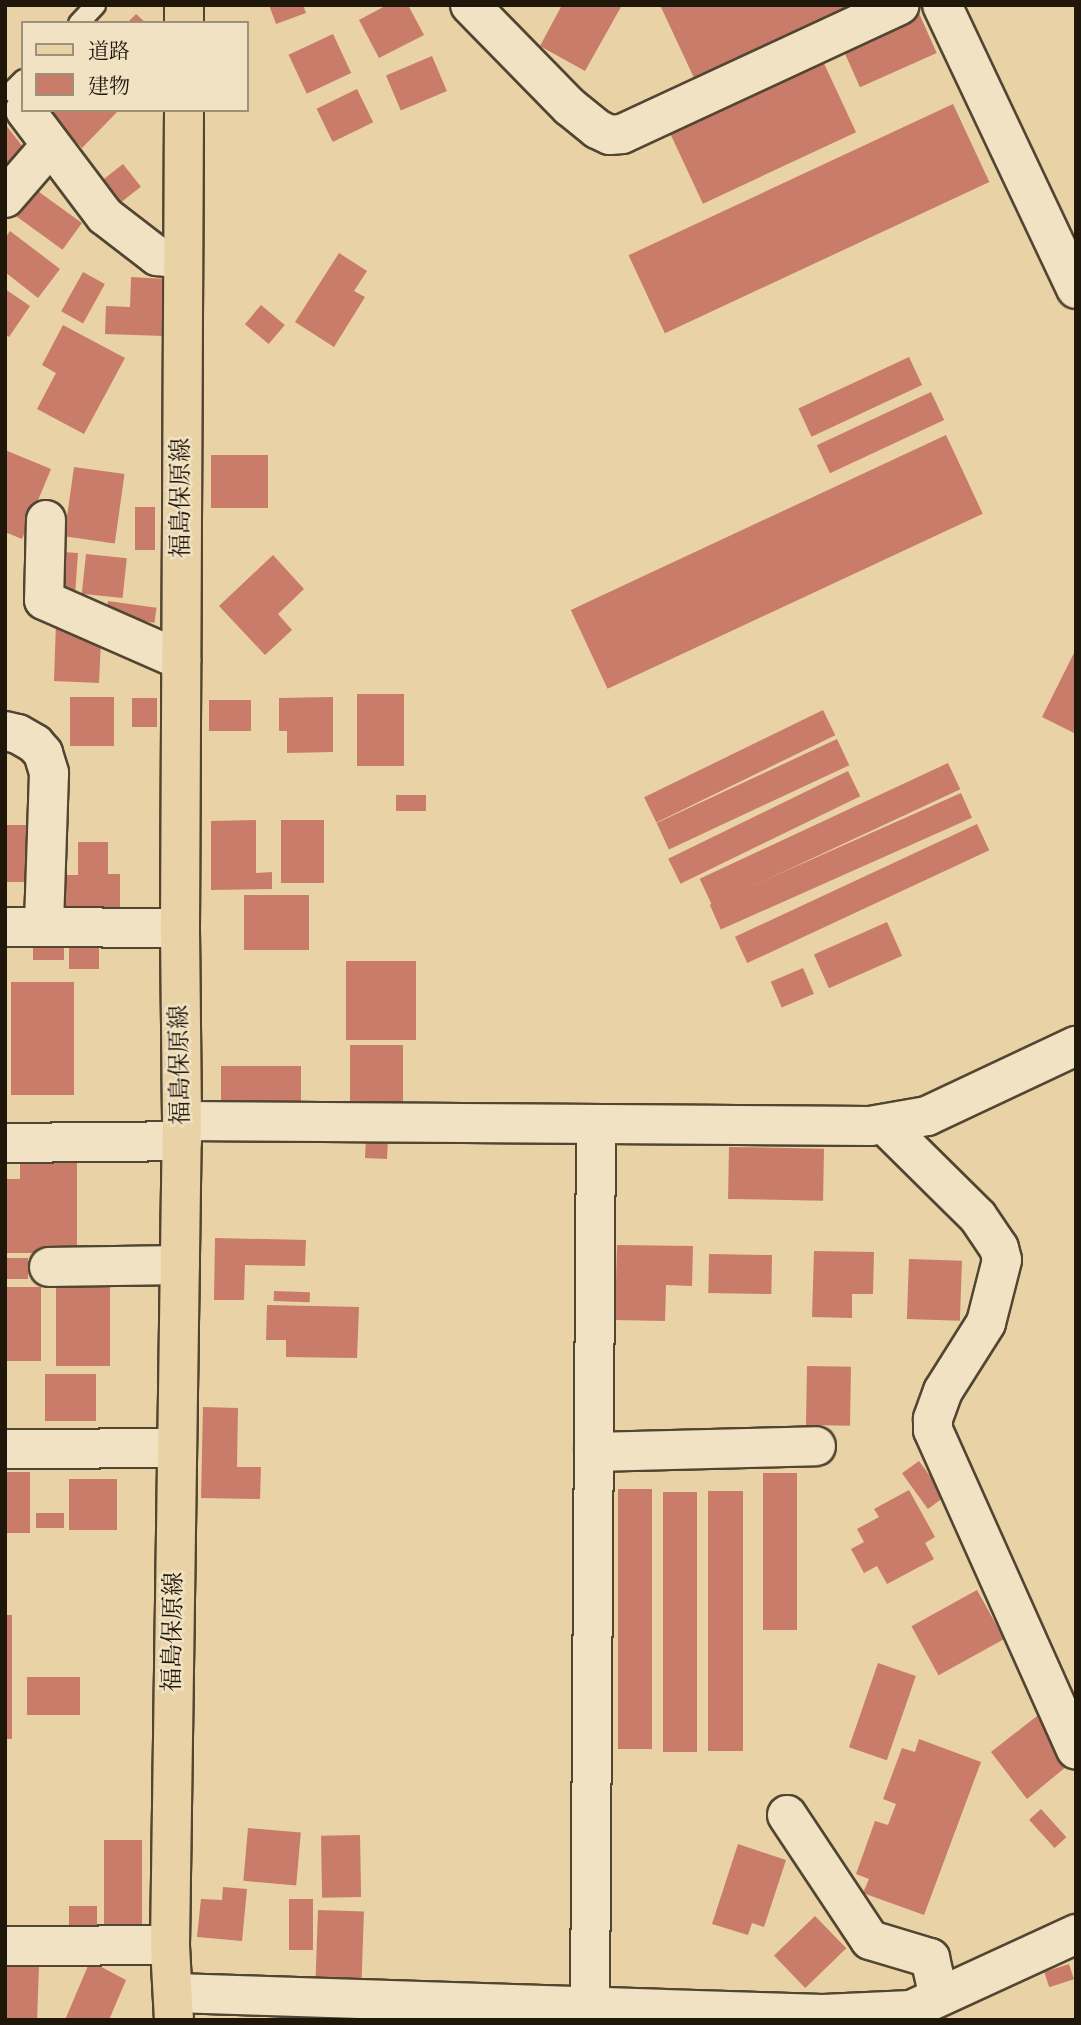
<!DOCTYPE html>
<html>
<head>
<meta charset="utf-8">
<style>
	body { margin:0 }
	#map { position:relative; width:1081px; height:2025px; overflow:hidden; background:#e9d2a5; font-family:"IM FELL English","Noto Serif JP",serif }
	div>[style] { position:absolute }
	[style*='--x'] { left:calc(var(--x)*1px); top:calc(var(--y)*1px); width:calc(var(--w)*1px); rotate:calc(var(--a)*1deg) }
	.building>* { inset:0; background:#c87c69; transform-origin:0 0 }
	.roads { filter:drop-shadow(2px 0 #524632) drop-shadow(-2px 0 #524632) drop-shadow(0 2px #524632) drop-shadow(0 -2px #524632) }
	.service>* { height:19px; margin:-9.5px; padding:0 9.5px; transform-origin:9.5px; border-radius:9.5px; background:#f1e2c4 }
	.minor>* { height:38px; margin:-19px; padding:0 19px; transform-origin:19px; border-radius:19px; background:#f1e2c4 }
	.primary>* { height:38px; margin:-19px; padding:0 19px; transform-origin:19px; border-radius:19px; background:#e9d2a5 }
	span { translate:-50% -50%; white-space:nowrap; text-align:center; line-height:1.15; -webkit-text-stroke:5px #f1e2c4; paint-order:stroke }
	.street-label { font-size:24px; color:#20170b }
	.frame { position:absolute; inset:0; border:7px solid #20170b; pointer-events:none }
	.legend { position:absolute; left:21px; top:21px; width:228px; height:91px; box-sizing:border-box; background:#f1e2c4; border:2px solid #9d917a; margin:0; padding:9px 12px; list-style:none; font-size:21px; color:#20170b }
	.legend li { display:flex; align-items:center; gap:14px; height:35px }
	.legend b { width:35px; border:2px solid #9d917a }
</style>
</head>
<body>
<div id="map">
	<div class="building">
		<div style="clip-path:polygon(269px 5px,303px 5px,306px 13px,276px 24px)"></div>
		<div style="clip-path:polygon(387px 5px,408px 5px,424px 35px,379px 58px,359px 20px)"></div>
		<div style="clip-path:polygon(562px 5px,622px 5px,585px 71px,540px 46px)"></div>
		<div style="clip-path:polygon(660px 5px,856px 5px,695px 80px)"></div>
		<div style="left:918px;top:11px;width:46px;height:84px;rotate:66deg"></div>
		<div style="clip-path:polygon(136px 14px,146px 23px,127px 23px)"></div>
		<div style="left:333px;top:34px;width:43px;height:49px;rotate:65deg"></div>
		<div style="left:432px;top:56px;width:38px;height:50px;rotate:67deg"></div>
		<div style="left:821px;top:57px;width:83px;height:169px;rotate:65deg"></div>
		<div style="left:357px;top:89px;width:37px;height:45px;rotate:64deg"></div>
		<div style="left:953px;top:104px;width:86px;height:358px;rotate:65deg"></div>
		<div style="clip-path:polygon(45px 110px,119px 110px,82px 148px)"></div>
		<div style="clip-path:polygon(5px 124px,27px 152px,5px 174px)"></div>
		<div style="left:123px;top:164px;width:29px;height:34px;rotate:52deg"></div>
		<div style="left:35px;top:189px;width:58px;height:33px;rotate:36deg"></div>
		<div style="clip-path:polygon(10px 231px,60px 269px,38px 298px,5px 272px,5px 238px)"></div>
		<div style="clip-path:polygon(339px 253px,367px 271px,354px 291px,365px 297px,334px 347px,295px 322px)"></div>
		<div style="left:83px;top:272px;width:25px;height:45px;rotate:29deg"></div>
		<div style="clip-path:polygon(131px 277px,166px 279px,164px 336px,105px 334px,106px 306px,130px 307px)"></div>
		<div style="clip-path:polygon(5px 289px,30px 306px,9px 337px,5px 334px)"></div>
		<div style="left:261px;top:305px;width:31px;height:25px;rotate:40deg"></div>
		<div style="clip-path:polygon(63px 325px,125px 358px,84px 434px,37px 409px,56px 373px,42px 365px)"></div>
		<div style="left:909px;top:357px;width:31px;height:122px;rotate:65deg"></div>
		<div style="left:931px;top:392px;width:31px;height:126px;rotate:65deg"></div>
		<div style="left:946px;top:435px;width:87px;height:414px;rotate:65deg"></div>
		<div style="clip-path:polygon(5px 450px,51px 469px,22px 539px,5px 532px)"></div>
		<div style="left:268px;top:455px;width:53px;height:57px;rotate:90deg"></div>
		<div style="left:74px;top:467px;width:51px;height:70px;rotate:8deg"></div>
		<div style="left:155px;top:507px;width:43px;height:20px;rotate:90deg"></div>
		<div style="left:63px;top:552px;width:15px;height:40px;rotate:4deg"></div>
		<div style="left:86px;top:554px;width:41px;height:40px;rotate:6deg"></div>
		<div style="clip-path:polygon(273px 555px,304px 589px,278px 614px,292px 630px,265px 655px,219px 606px)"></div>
		<div style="left:108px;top:601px;width:49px;height:15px;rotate:8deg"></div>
		<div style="clip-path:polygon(56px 622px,101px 640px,99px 683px,54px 681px)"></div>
		<div style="clip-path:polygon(1076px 649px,1076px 734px,1042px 717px)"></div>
		<div style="left:404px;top:694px;width:72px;height:47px;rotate:90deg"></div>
		<div style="left:70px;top:697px;width:44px;height:49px"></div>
		<div style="clip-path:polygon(333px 697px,333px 752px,287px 753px,287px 731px,279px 731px,279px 698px)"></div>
		<div style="left:132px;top:698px;width:25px;height:29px"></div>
		<div style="left:209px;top:700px;width:42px;height:31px"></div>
		<div style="left:823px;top:710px;width:28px;height:199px;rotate:64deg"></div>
		<div style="left:837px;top:739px;width:29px;height:199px;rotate:65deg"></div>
		<div style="left:948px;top:763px;width:29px;height:274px;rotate:65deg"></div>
		<div style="left:848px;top:771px;width:28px;height:200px;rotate:64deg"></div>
		<div style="left:961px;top:793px;width:27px;height:275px;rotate:66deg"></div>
		<div style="left:396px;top:795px;width:30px;height:16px"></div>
		<div style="clip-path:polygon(256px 820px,256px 873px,272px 872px,272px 889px,211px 890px,211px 821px)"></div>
		<div style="left:281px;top:820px;width:43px;height:63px"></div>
		<div style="left:977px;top:824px;width:29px;height:267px;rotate:65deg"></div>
		<div style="left:5px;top:825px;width:29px;height:57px"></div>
		<div style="clip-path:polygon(78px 842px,108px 842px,108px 874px,120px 874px,120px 909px,58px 909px,57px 875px,78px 875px)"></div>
		<div style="left:244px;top:895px;width:65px;height:55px"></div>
		<div style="left:887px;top:922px;width:37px;height:80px;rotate:66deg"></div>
		<div style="left:33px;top:934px;width:31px;height:26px"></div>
		<div style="left:69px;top:938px;width:30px;height:31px"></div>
		<div style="left:346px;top:961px;width:70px;height:79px"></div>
		<div style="left:803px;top:968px;width:28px;height:35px;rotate:67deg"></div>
		<div style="left:11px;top:982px;width:63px;height:113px"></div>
		<div style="left:350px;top:1045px;width:53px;height:61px"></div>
		<div style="left:301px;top:1066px;width:36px;height:80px;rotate:90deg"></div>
		<div style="left:366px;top:1138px;width:22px;height:20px;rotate:3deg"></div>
		<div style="left:729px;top:1147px;width:95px;height:52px;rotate:1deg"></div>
		<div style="clip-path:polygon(20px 1155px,77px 1155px,77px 1253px,5px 1253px,5px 1179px,20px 1179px)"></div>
		<div style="clip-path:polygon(215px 1238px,306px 1240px,305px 1266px,245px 1265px,244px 1300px,214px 1300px)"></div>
		<div style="clip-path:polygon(617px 1245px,693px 1246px,692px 1286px,666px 1285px,665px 1321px,615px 1320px)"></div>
		<div style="clip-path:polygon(814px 1251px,874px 1252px,873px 1294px,852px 1294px,852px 1318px,812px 1317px)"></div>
		<div style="left:709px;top:1254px;width:63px;height:39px;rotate:1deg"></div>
		<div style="left:5px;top:1258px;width:23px;height:21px"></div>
		<div style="left:909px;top:1259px;width:53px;height:60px;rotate:2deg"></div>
		<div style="left:56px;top:1282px;width:54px;height:84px"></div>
		<div style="left:5px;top:1287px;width:36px;height:74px"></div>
		<div style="left:274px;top:1291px;width:36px;height:10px;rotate:2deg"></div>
		<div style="clip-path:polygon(267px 1305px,359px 1307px,357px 1358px,286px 1357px,286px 1340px,266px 1340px)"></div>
		<div style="left:807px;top:1366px;width:44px;height:59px;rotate:1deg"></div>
		<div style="left:45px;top:1374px;width:51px;height:47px"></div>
		<div style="clip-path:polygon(203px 1407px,238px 1408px,237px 1467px,261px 1467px,260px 1499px,201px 1498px)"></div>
		<div style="left:919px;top:1461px;width:44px;height:21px;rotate:54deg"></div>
		<div style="left:5px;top:1472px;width:25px;height:61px"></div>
		<div style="left:763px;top:1473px;width:34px;height:157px"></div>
		<div style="left:117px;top:1479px;width:51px;height:48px;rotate:90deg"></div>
		<div style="left:618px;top:1489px;width:34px;height:260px"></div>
		<div style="clip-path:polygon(909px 1490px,935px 1537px,925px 1543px,934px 1559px,887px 1584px,877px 1566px,864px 1573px,851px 1549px,864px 1542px,857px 1529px,879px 1517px,874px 1509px)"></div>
		<div style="left:708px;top:1491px;width:35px;height:260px"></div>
		<div style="left:663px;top:1492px;width:34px;height:260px"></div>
		<div style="left:36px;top:1513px;width:28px;height:15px"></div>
		<div style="left:977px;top:1590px;width:56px;height:75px;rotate:61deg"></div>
		<div style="left:5px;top:1615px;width:7px;height:124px"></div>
		<div style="left:878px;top:1663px;width:40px;height:89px;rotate:19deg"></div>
		<div style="left:27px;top:1677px;width:53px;height:38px"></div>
		<div style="clip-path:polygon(1042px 1712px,1067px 1766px,1027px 1799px,991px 1752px)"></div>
		<div style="clip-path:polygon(919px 1739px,981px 1762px,924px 1915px,863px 1893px,869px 1879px,856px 1874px,875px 1821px,888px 1825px,896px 1804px,883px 1799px,902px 1748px,915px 1752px)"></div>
		<div style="left:1041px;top:1809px;width:38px;height:16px;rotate:48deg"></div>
		<div style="left:248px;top:1828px;width:53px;height:53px;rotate:5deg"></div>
		<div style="left:360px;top:1835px;width:62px;height:39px;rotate:89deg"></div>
		<div style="left:104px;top:1840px;width:38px;height:93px"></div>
		<div style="clip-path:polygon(738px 1844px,786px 1860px,764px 1927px,752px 1923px,748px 1935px,712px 1924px)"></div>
		<div style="clip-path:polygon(223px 1887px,247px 1889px,242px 1941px,197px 1937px,201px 1899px,222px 1900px)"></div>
		<div style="left:289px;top:1899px;width:24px;height:51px"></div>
		<div style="left:69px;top:1906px;width:28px;height:29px"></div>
		<div style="left:318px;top:1910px;width:46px;height:70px;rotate:2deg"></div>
		<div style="left:815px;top:1916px;width:45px;height:57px;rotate:46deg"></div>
		<div style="clip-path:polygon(90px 1961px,126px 1980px,109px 2020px,65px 2020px)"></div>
		<div style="left:5px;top:1964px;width:34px;height:56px;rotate:2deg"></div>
		<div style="left:1069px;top:1964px;width:16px;height:26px;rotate:72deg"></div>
	</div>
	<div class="roads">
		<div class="service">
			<div style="--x:78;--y:23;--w:25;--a:-47"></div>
			<div style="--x:11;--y:91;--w:17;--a:-45"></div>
		</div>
		<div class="minor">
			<div style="--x:470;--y:5;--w:143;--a:45.6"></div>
			<div style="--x:570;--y:107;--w:35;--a:39"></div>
			<div style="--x:597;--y:129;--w:14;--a:25"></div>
			<div style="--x:610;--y:135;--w:12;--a:-5"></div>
			<div style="--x:622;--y:134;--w:306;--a:-24.9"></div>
			<div style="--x:942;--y:5;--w:314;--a:64.7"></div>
			<div style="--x:25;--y:110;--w:133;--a:53"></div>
			<div style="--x:105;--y:216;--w:66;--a:37.6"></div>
			<div style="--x:157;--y:256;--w:26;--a:7"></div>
			<div style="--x:5;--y:198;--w:69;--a:-49.1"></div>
			<div style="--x:46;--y:520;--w:80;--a:91.4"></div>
			<div style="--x:44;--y:600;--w:150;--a:23.7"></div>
			<div style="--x:5;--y:731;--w:13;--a:13"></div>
			<div style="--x:18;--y:734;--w:20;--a:30"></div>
			<div style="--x:35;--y:744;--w:12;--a:48"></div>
			<div style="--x:43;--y:753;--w:21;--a:73"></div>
			<div style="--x:49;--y:773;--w:154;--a:91.9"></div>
			<div style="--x:5;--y:927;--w:175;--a:0.3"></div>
			<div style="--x:182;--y:1121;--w:688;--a:0.42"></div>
			<div style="--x:870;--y:1126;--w:58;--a:-10"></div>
			<div style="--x:927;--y:1116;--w:165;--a:-25.2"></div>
			<div style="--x:884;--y:1124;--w:132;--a:44.7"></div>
			<div style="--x:978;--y:1217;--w:37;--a:56"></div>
			<div style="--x:999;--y:1248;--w:12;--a:76"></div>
			<div style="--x:1002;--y:1260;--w:65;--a:104.3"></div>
			<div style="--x:986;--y:1323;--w:80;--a:122.3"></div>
			<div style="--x:943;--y:1391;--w:30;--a:110"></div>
			<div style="--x:933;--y:1419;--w:11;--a:90"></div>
			<div style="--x:933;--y:1430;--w:350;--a:65.9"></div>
			<div style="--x:5;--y:1143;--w:177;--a:-0.6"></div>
			<div style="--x:49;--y:1267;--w:131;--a:-0.9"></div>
			<div style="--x:5;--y:1449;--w:172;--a:-0.3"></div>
			<div style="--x:594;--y:1452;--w:222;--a:-1.5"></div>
			<div style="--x:787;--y:1815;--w:150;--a:56.4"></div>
			<div style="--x:870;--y:1940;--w:63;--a:16.7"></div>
			<div style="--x:930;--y:1958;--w:39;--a:77"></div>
			<div style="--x:5;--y:1946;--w:165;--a:-0.3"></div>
			<div style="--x:175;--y:1993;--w:648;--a:1.86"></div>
			<div style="--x:823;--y:2014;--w:88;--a:-2.6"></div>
			<div style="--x:911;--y:2010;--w:182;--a:-24.7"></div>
			<div style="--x:590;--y:2006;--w:882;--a:-89.61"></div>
		</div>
		<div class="primary">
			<div style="--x:184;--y:23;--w:18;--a:-90"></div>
			<div style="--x:174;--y:2020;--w:75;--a:-93.1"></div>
			<div style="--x:170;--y:1945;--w:824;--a:-89.17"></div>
			<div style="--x:182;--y:1121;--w:193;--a:-90.6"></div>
			<div style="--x:180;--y:928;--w:818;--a:-89.72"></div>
		</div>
	</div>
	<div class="street-label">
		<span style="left:182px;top:498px;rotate:-90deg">福島保原線</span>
		<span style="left:181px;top:1065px;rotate:-91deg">福島保原線</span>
		<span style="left:174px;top:1632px;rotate:-89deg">福島保原線</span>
	</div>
	<div class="frame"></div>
	<ul class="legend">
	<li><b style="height:9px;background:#e9d2a5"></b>道路</li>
	<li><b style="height:19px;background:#c87c69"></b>建物</li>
	</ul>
</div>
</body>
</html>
